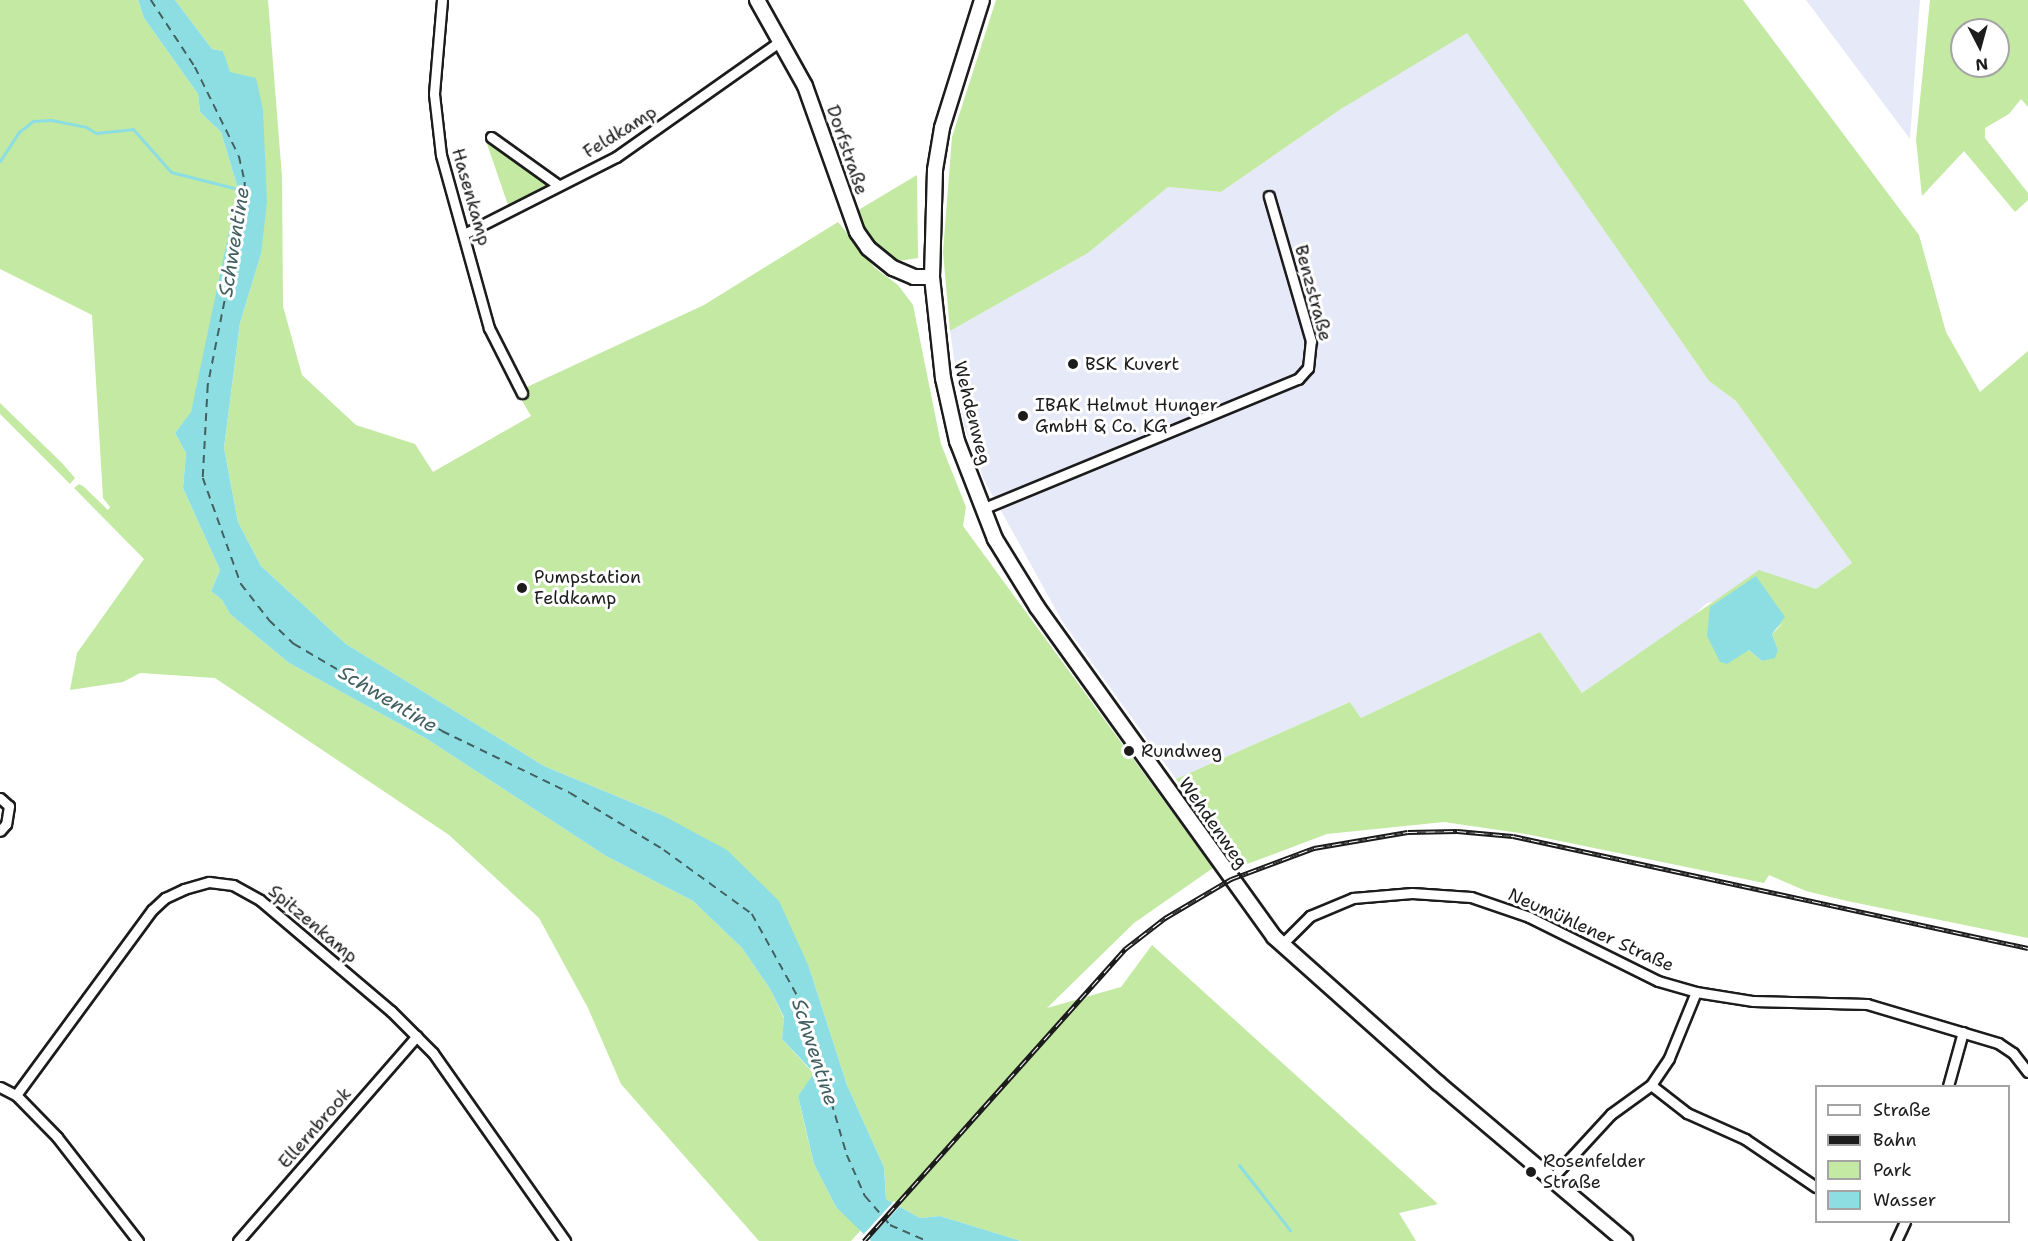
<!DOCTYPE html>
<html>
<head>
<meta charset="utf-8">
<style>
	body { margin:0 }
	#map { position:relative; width:2028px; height:1241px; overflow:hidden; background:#fff; font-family:"Shantell Sans",sans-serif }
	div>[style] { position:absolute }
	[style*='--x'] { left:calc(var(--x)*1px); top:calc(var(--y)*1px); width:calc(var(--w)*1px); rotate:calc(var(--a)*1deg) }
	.built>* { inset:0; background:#e6e9f7 }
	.green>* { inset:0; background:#c3e9a3 }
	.water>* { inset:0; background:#8cdee2 }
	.pier>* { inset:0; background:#fff }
	.stream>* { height:3px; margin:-1.5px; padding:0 1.5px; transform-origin:1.5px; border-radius:1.5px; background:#8cdee2 }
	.ferry>* { height:1.5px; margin-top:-0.75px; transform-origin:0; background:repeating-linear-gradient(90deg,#436061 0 8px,transparent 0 14px) }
	.roads { filter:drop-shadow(2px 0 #1c1c1c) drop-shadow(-2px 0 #1c1c1c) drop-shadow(0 2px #1c1c1c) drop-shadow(0 -2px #1c1c1c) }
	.street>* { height:9px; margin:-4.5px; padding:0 4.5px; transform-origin:4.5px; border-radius:4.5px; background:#fff }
	.secondary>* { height:14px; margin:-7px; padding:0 7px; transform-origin:7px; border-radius:7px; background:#fff }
	.rail>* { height:5px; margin-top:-2.5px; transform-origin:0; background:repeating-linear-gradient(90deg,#fff 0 9px,#1c1c1c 0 18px); box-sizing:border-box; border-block:2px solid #1c1c1c }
	.dots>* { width:16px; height:16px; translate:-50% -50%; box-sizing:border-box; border:3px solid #fff; border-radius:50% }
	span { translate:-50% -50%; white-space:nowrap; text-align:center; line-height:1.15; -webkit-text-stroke:6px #fff; paint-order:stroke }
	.street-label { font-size:18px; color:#1c1c1c }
	.poi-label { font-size:18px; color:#1c1c1c }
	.left { translate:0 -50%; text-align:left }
	.water-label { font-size:20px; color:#436061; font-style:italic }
	.legend { position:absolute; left:1815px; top:1085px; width:195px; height:138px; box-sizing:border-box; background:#fff; border:2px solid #a4a4a4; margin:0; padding:8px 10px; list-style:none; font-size:18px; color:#1c1c1c }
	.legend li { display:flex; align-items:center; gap:12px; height:30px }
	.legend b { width:30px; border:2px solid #a4a4a4 }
	.north { position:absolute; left:1950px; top:18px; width:60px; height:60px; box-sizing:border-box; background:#fff; border:2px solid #a4a4a4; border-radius:50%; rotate:174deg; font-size:16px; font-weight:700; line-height:24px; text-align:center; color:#1c1c1c }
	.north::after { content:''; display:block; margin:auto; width:21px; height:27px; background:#1c1c1c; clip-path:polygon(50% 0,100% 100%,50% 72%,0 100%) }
</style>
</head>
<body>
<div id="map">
	<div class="built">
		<div style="clip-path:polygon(1806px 0,1920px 0,1910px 139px)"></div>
		<div style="clip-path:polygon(1467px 32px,1709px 381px,1736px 401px,1852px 563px,1816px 589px,1707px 603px,1682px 627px,1582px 693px,1540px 632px,1361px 718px,1350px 702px,1176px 779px,1062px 621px,984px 480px,964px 425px,950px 331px,1088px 253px,1168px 187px,1221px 192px,1341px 109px)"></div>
	</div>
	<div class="green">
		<div style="clip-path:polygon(0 0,138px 0,144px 18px,198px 94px,200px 112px,221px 132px,238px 189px,238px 207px,191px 413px,175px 433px,186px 453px,183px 488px,220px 570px,211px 591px,222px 600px,230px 614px,289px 663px,427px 739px,606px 856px,693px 901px,742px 948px,770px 989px,784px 1018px,782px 1039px,814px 1074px,798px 1096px,805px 1127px,814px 1164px,836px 1207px,862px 1229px,851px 1241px,759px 1241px,621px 1084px,588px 1008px,539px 918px,449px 835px,215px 678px,140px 673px,123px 682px,70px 690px,77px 653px,144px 559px,74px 488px,79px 484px,83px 486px,108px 510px,110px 507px,103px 498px,92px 315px,0 269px)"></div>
		<div style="clip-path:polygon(175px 0,268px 0,282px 177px,283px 306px,302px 375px,356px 425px,415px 444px,433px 472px,531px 416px,520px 397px,527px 387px,704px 305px,838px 222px,875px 268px,898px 285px,913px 305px,941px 444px,966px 507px,963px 526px,1213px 868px,1134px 923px,1047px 1008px,1121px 987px,1152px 945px,1438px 1204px,1399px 1213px,1416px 1241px,1021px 1241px,940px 1216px,920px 1218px,886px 1199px,884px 1167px,847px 1085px,809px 967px,662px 815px,544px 766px,346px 644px,261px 566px,238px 522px,224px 448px,240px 323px,261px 254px,223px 51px,212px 49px)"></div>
		<div style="clip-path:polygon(evenodd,996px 0,1743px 0,1919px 235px,1946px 332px,1980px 392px,2028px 351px,2028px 938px,1847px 901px,1806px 891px,1769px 875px,1764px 883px,1526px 834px,1444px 822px,1327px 834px,1239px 867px,1176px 779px,1350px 702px,1361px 718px,1540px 632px,1582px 693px,1759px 570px,1816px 589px,1852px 563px,1736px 401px,1709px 381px,1467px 33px,1341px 109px,1221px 192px,1168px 187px,1088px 253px,950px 331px,943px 252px,952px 137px,996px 0,1783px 623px,1772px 634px,1778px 650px,1762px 661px,1749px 650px,1783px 623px)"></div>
		<div style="clip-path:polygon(evenodd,1930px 0,2028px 0,2028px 107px,2021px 99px,2009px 114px,1985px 128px,1985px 138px,2028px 193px,2028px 200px,2015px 212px,1964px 151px,1922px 196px,1916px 140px,1930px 0,1962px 30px,1998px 30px,1998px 66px,1962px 66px,1962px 30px)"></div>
		<div style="clip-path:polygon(485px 138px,547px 178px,550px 184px,508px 205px)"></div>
		<div style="clip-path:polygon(917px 175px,918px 258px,899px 261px,882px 255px,870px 243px,855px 212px)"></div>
		<div style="clip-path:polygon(0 403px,62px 463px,75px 478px,70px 484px,0 414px)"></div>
	</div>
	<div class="water">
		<div style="clip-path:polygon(138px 0,175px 0,212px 49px,223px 51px,230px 72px,256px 78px,263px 110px,267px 202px,261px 254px,240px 323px,224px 448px,238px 522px,261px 566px,346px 644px,544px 766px,662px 815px,727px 850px,779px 901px,809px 967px,847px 1085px,884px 1167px,886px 1199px,920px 1218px,940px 1216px,1021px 1241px,871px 1241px,836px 1207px,814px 1164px,798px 1096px,814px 1073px,782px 1039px,784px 1017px,770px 989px,742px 948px,693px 901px,606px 856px,427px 739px,289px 663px,230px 614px,222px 600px,211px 591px,220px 570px,183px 488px,186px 453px,175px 433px,191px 412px,238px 189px,221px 132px,200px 112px,198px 94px,144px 18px)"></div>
		<div style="clip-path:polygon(1756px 576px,1785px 617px,1772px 634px,1778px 650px,1775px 658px,1762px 661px,1749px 650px,1727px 664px,1720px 662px,1707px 636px,1710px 607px)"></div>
	</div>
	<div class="pier">
		<div style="clip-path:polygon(894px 1201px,901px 1205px,867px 1241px,863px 1235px)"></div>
	</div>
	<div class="stream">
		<div style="--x:0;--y:161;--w:35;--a:-57"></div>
		<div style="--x:19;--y:132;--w:18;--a:-38"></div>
		<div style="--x:33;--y:121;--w:18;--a:-3"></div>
		<div style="--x:51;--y:120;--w:36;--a:11"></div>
		<div style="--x:86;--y:127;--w:12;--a:31"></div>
		<div style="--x:96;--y:133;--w:37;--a:-6"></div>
		<div style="--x:133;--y:129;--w:57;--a:48.5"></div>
		<div style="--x:171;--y:172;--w:69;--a:14.2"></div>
		<div style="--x:238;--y:189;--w:4;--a:-45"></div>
		<div style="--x:1239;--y:1165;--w:83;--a:51.9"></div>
	</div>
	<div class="ferry">
		<div style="--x:151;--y:0;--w:80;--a:56.7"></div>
		<div style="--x:195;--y:67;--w:99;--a:63.7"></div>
		<div style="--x:239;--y:156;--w:27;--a:77"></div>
		<div style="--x:245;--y:182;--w:23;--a:92"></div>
		<div style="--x:244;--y:205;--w:184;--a:101.3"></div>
		<div style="--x:208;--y:385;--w:93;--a:93.1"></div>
		<div style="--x:203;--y:478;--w:113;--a:70.3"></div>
		<div style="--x:241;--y:584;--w:46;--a:52.1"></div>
		<div style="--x:269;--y:620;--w:35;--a:44"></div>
		<div style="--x:294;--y:644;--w:172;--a:30.4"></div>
		<div style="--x:442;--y:731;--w:142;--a:25.8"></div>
		<div style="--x:570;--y:793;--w:110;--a:31.2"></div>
		<div style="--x:664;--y:850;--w:109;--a:36"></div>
		<div style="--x:752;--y:914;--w:107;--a:61"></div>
		<div style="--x:804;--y:1008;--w:153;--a:73.7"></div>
		<div style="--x:847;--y:1155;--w:45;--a:66.3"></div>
		<div style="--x:865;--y:1196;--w:38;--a:49"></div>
		<div style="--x:890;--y:1225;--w:40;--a:23.4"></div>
	</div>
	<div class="roads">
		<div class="street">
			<div style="--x:442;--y:0;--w:94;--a:94.9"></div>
			<div style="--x:434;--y:94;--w:61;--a:83.5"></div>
			<div style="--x:441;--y:155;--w:180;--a:74.5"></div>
			<div style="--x:489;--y:328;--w:73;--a:63.1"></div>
			<div style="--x:491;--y:137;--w:82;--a:35.6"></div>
			<div style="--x:466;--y:233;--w:168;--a:-26.9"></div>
			<div style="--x:616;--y:157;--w:203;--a:-35.2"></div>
			<div style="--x:982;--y:509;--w:342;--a:-22.4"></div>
			<div style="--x:1298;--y:379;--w:15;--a:-48"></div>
			<div style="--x:1308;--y:368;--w:27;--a:-84"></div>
			<div style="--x:1311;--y:341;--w:151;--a:-106.2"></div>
			<div style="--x:0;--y:798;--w:12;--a:42"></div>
			<div style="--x:9;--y:806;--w:18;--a:99"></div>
			<div style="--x:6;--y:824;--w:9;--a:131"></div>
			<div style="--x:1282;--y:944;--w:40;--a:-45"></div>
			<div style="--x:1310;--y:916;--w:47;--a:-22.7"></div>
			<div style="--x:1353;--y:898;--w:59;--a:-4.8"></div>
			<div style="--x:1412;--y:893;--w:59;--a:3.9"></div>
			<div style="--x:1471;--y:897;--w:61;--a:19"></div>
			<div style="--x:1529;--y:917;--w:144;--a:26.4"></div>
			<div style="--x:1658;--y:981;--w:40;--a:16"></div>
			<div style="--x:1696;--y:992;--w:58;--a:9"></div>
			<div style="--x:1753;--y:1001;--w:114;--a:1.5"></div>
			<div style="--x:1867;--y:1004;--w:137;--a:16.6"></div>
			<div style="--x:1998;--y:1043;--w:18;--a:34"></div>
			<div style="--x:2013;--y:1053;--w:24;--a:52"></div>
			<div style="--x:1651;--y:1085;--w:46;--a:37.9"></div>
			<div style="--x:1687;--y:1113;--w:64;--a:24.1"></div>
			<div style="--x:1745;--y:1139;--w:86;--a:34.1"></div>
			<div style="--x:1948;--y:1086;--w:56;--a:-74.5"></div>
			<div style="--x:0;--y:1087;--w:18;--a:27"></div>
			<div style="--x:16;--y:1095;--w:59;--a:45.7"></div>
			<div style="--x:57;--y:1137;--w:132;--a:52.1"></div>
			<div style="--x:16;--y:1095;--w:230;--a:-53.7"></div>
			<div style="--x:152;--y:910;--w:18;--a:-43"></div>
			<div style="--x:165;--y:898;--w:21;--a:-25"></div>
			<div style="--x:184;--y:889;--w:26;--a:-16"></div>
			<div style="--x:209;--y:882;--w:24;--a:7"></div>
			<div style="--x:233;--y:885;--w:31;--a:29"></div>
			<div style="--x:260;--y:900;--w:172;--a:40.3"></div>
			<div style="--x:391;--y:1011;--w:59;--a:45"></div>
			<div style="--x:433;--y:1053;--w:230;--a:54.9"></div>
			<div style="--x:1552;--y:1178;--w:87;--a:-47.3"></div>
			<div style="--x:1611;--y:1114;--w:49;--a:-35.9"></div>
			<div style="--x:1651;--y:1085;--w:32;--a:-56"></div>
			<div style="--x:1669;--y:1058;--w:71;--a:-67.8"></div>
			<div style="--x:238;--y:1241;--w:272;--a:-48.9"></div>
			<div style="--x:1896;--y:1241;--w:21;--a:-65"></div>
		</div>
		<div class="secondary">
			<div style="--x:757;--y:0;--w:98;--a:60.8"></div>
			<div style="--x:805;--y:86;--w:155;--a:70.4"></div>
			<div style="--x:857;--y:232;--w:19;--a:55"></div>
			<div style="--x:868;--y:248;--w:32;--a:39"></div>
			<div style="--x:893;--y:268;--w:23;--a:23"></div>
			<div style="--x:914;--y:277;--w:18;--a:0"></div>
			<div style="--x:982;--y:0;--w:134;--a:107.4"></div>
			<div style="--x:942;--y:128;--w:43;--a:99.5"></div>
			<div style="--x:935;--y:170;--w:107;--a:91.6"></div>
			<div style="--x:932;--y:277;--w:102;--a:83.8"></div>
			<div style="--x:943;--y:378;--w:65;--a:77.5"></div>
			<div style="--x:957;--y:441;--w:105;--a:68.8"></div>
			<div style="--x:995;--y:539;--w:80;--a:58.3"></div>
			<div style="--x:1037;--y:607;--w:406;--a:54.3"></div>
			<div style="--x:1274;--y:937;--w:220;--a:41.7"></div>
			<div style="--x:1438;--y:1083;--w:245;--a:40.2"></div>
		</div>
	</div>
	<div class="rail">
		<div style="--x:864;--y:1241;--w:392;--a:-48.2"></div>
		<div style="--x:1125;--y:949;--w:51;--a:-37.8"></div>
		<div style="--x:1165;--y:918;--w:77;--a:-30.6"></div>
		<div style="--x:1231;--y:879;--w:89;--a:-20.5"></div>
		<div style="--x:1314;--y:848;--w:95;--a:-9.7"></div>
		<div style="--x:1408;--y:832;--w:49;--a:-1.2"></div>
		<div style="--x:1457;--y:831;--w:56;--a:5.1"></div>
		<div style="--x:1513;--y:836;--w:527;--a:12.27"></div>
	</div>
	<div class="dots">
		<div style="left:1073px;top:364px;background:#1c1c1c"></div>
		<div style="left:1023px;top:416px;background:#1c1c1c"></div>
		<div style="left:522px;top:588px;background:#1c1c1c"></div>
		<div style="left:1129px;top:751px;background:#1c1c1c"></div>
		<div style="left:1531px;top:1172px;background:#1c1c1c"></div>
	</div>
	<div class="street-label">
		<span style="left:620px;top:132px;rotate:-32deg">Feldkamp</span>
		<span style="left:847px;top:150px;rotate:71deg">Dorfstraße</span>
		<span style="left:471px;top:197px;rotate:74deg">Hasenkamp</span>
		<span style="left:1313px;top:293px;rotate:75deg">Benzstraße</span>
		<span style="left:972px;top:413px;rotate:76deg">Wehdenweg</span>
		<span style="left:1213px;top:823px;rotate:55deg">Wehdenweg</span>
		<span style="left:313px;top:924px;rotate:40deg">Spitzenkamp</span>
		<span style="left:1591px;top:930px;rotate:24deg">Neumühlener Straße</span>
		<span style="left:315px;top:1128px;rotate:-49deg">Ellernbrook</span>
	</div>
	<div class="poi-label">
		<span class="left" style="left:1085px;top:364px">BSK Kuvert</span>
		<span class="left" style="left:1035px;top:416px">IBAK Helmut Hunger<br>GmbH &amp; Co. KG</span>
		<span class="left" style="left:534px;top:588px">Pumpstation<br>Feldkamp</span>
		<span class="left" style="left:1141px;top:751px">Rundweg</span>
		<span class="left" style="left:1543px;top:1172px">Rosenfelder<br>Straße</span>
	</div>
	<div class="water-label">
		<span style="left:234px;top:242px;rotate:-81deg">Schwentine</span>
		<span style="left:388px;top:699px;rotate:31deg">Schwentine</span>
		<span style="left:815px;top:1052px;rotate:72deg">Schwentine</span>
	</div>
	<ul class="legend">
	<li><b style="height:8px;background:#fff"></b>Straße</li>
	<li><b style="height:8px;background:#1c1c1c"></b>Bahn</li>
	<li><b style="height:16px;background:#c3e9a3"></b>Park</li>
	<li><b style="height:16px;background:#8cdee2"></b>Wasser</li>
	</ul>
	<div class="north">N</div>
</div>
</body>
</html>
